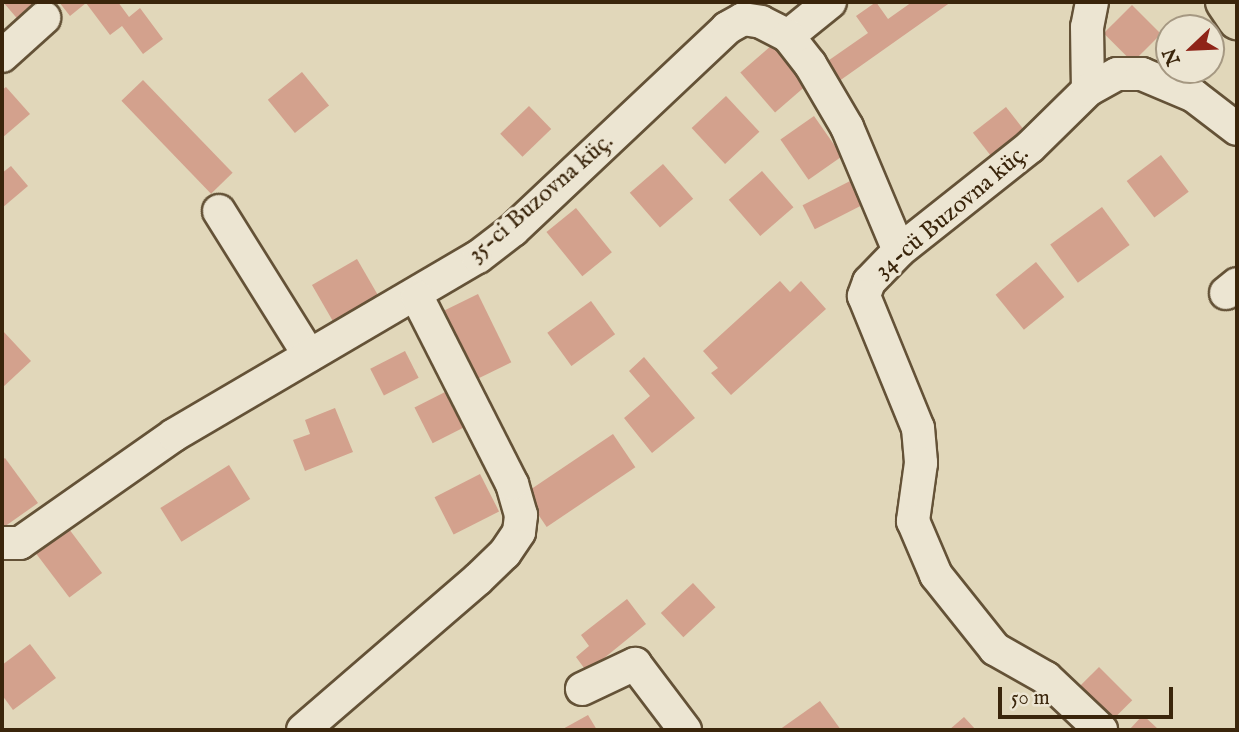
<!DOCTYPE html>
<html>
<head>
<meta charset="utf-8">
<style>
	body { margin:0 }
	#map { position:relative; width:1239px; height:732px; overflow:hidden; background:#e1d7ba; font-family:"IM FELL English",serif }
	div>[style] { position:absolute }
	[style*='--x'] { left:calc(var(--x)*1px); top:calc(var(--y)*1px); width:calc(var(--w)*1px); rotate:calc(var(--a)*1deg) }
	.building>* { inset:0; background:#d3a18d; transform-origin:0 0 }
	.roads { filter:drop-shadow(2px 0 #645237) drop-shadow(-2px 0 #645237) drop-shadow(0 2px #645237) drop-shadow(0 -2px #645237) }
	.minor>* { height:32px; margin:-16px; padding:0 16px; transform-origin:16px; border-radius:16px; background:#ece5d2 }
	.major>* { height:38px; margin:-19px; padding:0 19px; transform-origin:19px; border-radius:19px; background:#e1d7ba }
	span { translate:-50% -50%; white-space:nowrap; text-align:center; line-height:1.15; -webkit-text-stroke:6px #ece5d2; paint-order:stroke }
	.street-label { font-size:24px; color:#3a250b }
	.frame { position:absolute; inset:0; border:4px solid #3a250b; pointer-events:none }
	.north { position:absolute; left:1155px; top:14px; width:70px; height:70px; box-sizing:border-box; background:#ece5d2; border:2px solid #a59882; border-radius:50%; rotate:247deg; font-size:19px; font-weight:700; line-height:28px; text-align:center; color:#3a250b }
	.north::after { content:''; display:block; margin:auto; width:24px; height:32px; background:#8f2418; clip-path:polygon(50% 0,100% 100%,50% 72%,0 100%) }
	.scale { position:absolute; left:998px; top:687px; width:175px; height:32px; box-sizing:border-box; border:4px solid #3a250b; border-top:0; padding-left:9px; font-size:21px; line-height:24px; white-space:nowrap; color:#3a250b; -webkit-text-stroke:5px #ece5d2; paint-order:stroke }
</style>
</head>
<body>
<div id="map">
	<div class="building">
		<div style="clip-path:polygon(3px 2px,45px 2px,21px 23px)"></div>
		<div style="clip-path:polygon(59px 2px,118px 2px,129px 17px,140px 8px,163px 39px,143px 54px,122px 26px,110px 35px,86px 3px,70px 16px)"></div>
		<div style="clip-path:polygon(876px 2px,888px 19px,912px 2px,951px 2px,835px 84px,822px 65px,868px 33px,856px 16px)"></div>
		<div style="left:1132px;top:5px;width:41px;height:40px;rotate:45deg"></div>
		<div style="left:772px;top:45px;width:53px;height:42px;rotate:49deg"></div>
		<div style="left:302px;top:72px;width:43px;height:44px;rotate:51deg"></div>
		<div style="left:143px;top:80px;width:129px;height:30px;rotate:46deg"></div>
		<div style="clip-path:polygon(6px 87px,30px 114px,2px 138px,2px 90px)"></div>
		<div style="left:726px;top:96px;width:49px;height:47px;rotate:47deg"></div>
		<div style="left:529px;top:106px;width:32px;height:40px;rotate:46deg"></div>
		<div style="left:1006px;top:107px;width:29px;height:42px;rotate:52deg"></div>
		<div style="left:814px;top:116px;width:49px;height:41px;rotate:55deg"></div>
		<div style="left:1161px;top:155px;width:46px;height:43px;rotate:53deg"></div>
		<div style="left:663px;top:164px;width:46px;height:44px;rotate:49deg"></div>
		<div style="clip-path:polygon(11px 166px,28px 186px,2px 208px,2px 173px)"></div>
		<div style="left:762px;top:171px;width:48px;height:44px;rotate:49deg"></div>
		<div style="left:856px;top:178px;width:27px;height:60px;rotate:63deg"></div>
		<div style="left:1102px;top:207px;width:47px;height:64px;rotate:54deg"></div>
		<div style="left:576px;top:208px;width:57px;height:38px;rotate:51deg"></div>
		<div style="left:357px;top:259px;width:44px;height:52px;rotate:60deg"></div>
		<div style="left:1036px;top:262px;width:45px;height:52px;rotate:51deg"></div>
		<div style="clip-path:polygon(780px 281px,790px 292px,801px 281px,826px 309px,731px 395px,711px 373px,718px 368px,703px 351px)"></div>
		<div style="left:478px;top:294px;width:76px;height:38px;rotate:64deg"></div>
		<div style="left:591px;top:301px;width:41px;height:54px;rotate:54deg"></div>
		<div style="clip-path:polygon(2px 330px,31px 361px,2px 388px)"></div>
		<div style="left:405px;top:351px;width:30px;height:39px;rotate:63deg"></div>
		<div style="clip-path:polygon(644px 357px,695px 418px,652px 453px,624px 418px,650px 396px,629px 371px)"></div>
		<div style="left:451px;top:389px;width:40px;height:41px;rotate:63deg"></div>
		<div style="clip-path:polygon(335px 408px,353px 452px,305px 471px,293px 440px,310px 434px,305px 420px)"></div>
		<div style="left:613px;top:434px;width:40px;height:107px;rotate:56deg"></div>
		<div style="clip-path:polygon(5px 458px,38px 503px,4px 527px,2px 460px)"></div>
		<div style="left:229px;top:465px;width:40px;height:81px;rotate:58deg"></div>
		<div style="left:480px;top:474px;width:42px;height:51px;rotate:63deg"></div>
		<div style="left:69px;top:529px;width:55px;height:41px;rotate:53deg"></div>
		<div style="left:693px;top:583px;width:33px;height:44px;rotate:47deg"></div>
		<div style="clip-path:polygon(627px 599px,646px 624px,587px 672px,576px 657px,589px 646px,581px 635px)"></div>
		<div style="clip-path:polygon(30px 644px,56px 678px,13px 710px,2px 695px,2px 665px)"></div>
		<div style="left:1099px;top:667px;width:47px;height:33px;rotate:45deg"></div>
		<div style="clip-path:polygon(820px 701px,841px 730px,779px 730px)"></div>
		<div style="clip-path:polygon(588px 715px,597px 730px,561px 730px)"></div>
		<div style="clip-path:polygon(1143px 715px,1159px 730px,1129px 730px)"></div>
		<div style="clip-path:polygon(964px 717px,976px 730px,949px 730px)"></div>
	</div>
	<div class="roads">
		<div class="minor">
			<div style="--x:1092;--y:2;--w:25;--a:101"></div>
			<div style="--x:1087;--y:27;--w:63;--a:89.1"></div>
			<div style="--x:1088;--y:90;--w:81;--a:135.5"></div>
			<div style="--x:1030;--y:147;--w:167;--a:141.6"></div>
			<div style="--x:899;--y:251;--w:43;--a:134.1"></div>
			<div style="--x:869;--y:282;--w:15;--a:110"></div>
			<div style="--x:864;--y:296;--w:143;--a:67.8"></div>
			<div style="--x:918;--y:428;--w:35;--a:85"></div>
			<div style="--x:921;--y:463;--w:59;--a:97.9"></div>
			<div style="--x:913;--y:521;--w:59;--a:66.9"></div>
			<div style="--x:936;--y:575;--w:95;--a:51.4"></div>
			<div style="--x:995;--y:649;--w:59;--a:29.6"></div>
			<div style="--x:1046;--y:678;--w:76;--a:43.4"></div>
			<div style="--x:788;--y:36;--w:54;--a:-39"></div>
			<div style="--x:2;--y:56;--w:57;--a:-42.1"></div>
			<div style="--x:1088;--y:90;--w:33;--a:-29"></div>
			<div style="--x:1117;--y:74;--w:25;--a:0"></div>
			<div style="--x:1142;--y:74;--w:56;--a:22.9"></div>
			<div style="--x:1194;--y:96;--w:54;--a:37.5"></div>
			<div style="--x:219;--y:211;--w:170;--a:58"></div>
			<div style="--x:1226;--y:293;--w:14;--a:-39"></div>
			<div style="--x:2;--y:543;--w:18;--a:0"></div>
			<div style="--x:20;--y:543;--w:188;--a:-35"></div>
			<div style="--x:174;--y:435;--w:352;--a:-30.4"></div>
			<div style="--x:478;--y:257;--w:44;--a:-37.6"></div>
			<div style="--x:513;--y:230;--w:294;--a:-43.3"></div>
			<div style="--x:727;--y:28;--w:18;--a:-29"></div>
			<div style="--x:743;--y:19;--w:18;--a:9"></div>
			<div style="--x:761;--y:22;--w:30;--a:27"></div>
			<div style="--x:788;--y:36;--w:36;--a:52"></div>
			<div style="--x:810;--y:64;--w:73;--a:59.6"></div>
			<div style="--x:847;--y:127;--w:134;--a:67.2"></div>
			<div style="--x:582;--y:689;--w:59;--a:-25.3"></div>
			<div style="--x:635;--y:664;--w:83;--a:52.9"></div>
			<div style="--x:303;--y:730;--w:231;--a:-40.8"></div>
			<div style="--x:478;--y:579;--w:37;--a:-44"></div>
			<div style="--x:505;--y:553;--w:25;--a:-56"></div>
			<div style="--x:519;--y:532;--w:17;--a:-83"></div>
			<div style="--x:521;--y:515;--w:32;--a:-106"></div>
			<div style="--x:512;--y:484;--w:210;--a:-116.9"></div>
		</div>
		<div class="major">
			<div style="--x:1225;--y:2;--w:22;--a:56"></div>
		</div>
	</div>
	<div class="street-label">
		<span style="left:541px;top:198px;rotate:-41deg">35-ci Buzovna küç.</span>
		<span style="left:952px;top:212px;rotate:-40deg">34-cü Buzovna küç.</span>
	</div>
	<div class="frame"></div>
	<div class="north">N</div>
	<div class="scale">50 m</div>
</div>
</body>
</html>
